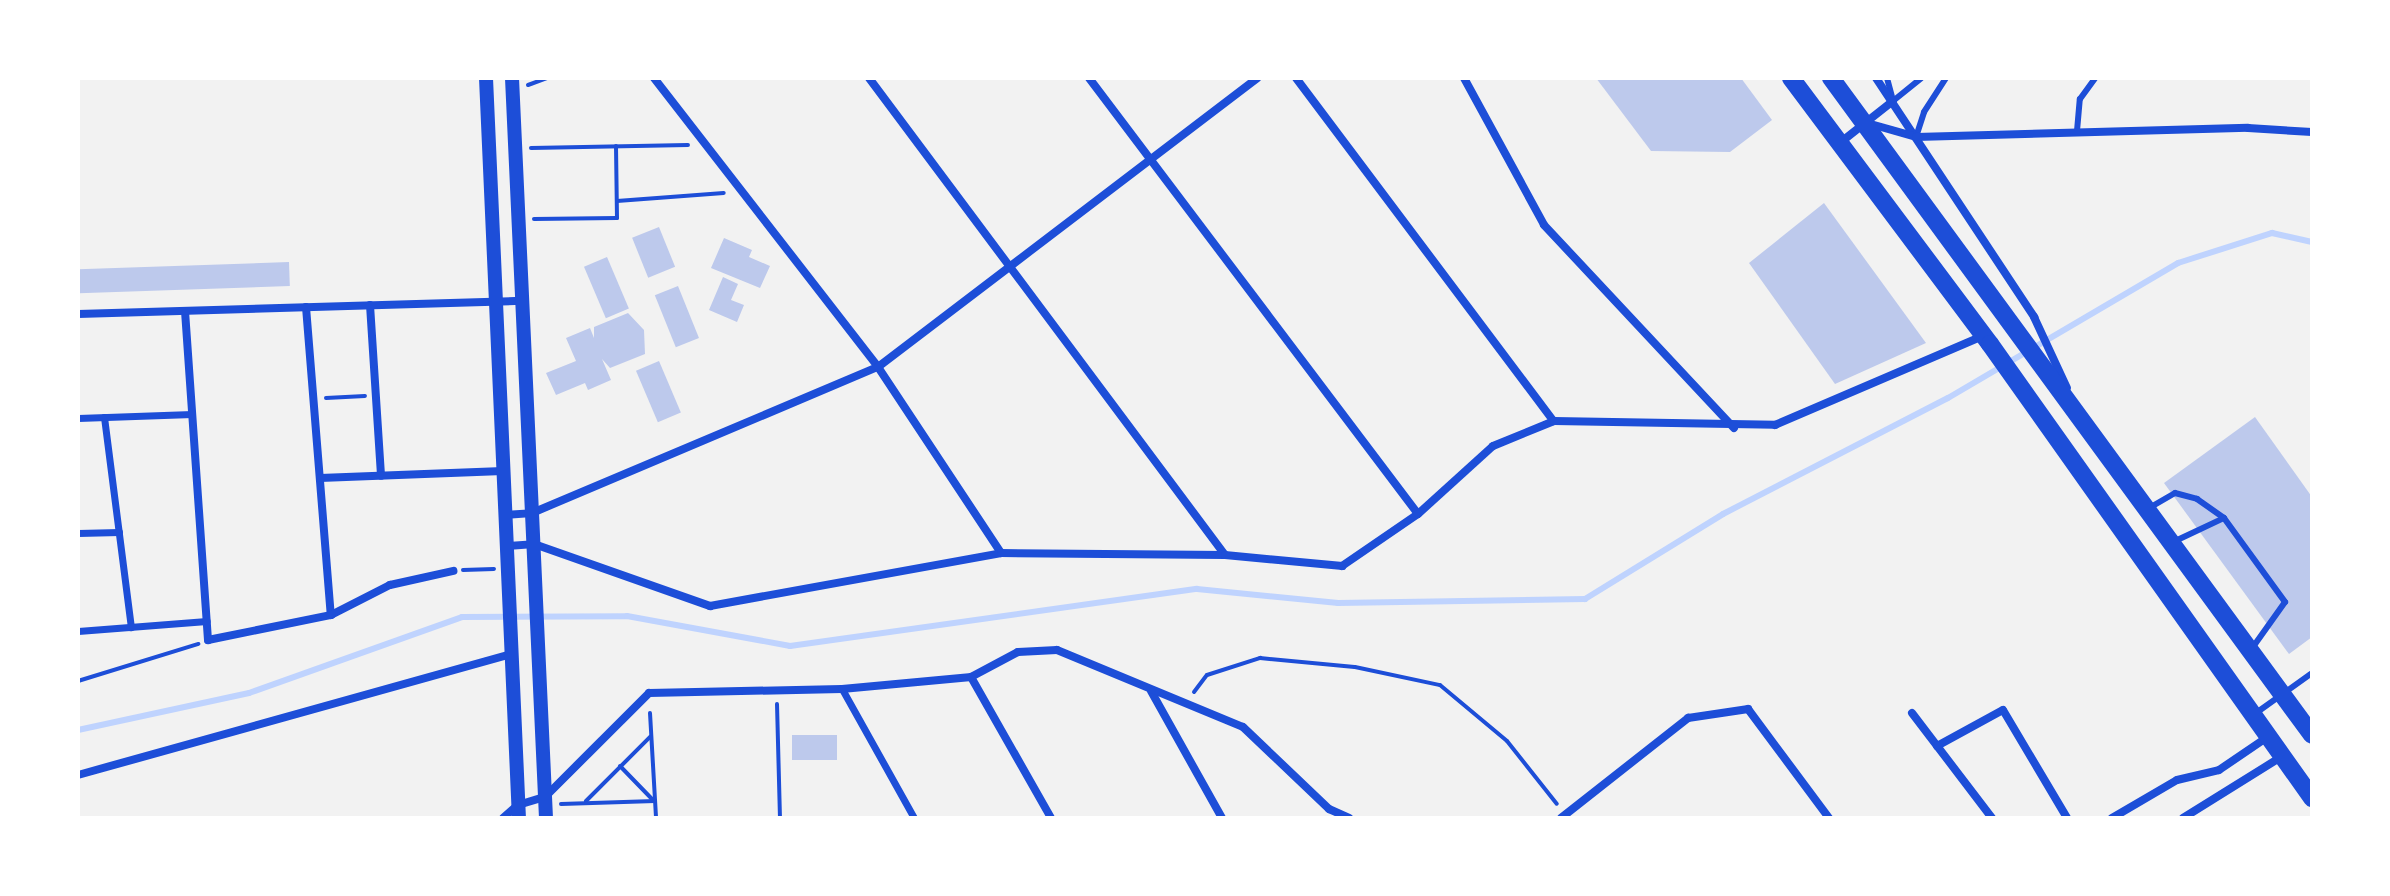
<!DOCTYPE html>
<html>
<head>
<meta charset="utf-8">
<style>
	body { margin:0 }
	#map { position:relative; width:2390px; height:896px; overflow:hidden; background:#f2f2f2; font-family:"Archivo Narrow",sans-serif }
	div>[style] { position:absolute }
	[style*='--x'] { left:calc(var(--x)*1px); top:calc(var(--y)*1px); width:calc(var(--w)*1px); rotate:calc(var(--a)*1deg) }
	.stream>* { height:6px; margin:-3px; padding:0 3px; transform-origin:3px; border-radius:3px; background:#bfd3fe }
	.building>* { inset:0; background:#bdc9ec; transform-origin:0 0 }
	.path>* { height:4px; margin:-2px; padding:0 2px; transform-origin:2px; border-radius:2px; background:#1d4ed8 }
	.service>* { height:6px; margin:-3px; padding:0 3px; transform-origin:3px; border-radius:3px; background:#1d4ed8 }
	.pedestrian>* { height:7px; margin:-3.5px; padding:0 3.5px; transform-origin:3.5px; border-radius:3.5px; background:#1d4ed8 }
	.minor>* { height:8px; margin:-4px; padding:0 4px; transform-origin:4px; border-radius:4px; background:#1d4ed8 }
	.tertiary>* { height:14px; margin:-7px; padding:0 7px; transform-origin:7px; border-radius:7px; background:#1d4ed8 }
	.primary>* { height:18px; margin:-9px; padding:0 9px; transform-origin:9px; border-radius:9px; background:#1d4ed8 }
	span { translate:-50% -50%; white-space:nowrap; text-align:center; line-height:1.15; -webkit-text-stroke:6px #fff; paint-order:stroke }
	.frame { position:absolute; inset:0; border:80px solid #fff; pointer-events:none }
</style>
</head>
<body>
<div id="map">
	<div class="stream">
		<div style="--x:78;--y:730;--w:175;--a:-12.2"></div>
		<div style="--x:249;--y:693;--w:226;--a:-19.6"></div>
		<div style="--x:462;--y:617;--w:165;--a:-0.3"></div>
		<div style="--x:627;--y:616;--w:166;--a:10.4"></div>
		<div style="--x:790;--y:646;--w:411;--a:-8"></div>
		<div style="--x:1197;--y:589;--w:142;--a:5.7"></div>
		<div style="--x:1338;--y:603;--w:247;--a:-0.9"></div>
		<div style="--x:1585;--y:599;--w:162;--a:-31.6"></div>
		<div style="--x:1723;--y:514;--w:253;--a:-27.3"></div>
		<div style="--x:1948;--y:398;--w:267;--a:-30.4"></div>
		<div style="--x:2178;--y:263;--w:99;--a:-17.7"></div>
		<div style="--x:2272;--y:233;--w:41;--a:12.7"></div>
	</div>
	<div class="building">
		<div style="clip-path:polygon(1596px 78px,1741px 78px,1772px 120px,1730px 152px,1651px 151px)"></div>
		<div style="clip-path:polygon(1824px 203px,1926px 343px,1835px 384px,1749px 263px)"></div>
		<div style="left:659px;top:227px;width:43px;height:29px;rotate:68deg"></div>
		<div style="clip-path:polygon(724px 238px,752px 250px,749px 257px,770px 266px,760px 288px,711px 268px)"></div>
		<div style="left:607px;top:257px;width:56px;height:25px;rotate:67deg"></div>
		<div style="left:289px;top:262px;width:24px;height:211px;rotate:88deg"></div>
		<div style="clip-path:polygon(723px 277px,738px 284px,731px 300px,744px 305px,737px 322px,709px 310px)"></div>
		<div style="left:678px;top:286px;width:56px;height:25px;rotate:68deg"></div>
		<div style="clip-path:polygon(628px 313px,644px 330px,645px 354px,610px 368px,602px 359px,611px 380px,588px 390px,585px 383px,556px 395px,546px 373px,576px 361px,566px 338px,590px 328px,594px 338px,594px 327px)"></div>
		<div style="left:659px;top:361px;width:56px;height:25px;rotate:67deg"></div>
		<div style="clip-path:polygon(2255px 417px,2312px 497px,2312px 637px,2289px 654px,2164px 483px)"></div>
		<div style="left:837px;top:735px;width:25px;height:45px;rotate:90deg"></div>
	</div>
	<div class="path">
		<div style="--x:528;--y:85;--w:20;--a:-20"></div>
		<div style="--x:531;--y:148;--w:157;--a:-1.1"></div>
		<div style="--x:617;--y:201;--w:107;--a:-4.3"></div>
		<div style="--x:534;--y:219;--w:83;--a:-0.7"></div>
		<div style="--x:617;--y:218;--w:72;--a:-90.8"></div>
		<div style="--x:326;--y:398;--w:39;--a:-3"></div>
		<div style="--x:463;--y:570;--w:31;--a:-2"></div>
		<div style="--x:78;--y:681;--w:126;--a:-17.1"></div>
		<div style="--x:1194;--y:692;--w:21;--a:-53"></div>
		<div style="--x:1207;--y:675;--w:56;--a:-17.8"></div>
		<div style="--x:1260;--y:658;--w:95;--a:5.4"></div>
		<div style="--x:1355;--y:667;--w:87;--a:12"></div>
		<div style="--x:1440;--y:685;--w:87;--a:39.9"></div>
		<div style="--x:1507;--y:741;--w:80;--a:51.6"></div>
		<div style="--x:777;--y:704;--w:114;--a:88.5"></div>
		<div style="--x:650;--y:713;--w:105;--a:86.7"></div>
		<div style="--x:620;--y:766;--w:47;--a:45.9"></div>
		<div style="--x:586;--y:801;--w:91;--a:-45"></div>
		<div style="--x:561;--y:804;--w:94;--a:-1.8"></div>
	</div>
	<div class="service">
		<div style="--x:1887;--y:78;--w:24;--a:75"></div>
		<div style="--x:1893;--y:101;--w:36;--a:-39"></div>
		<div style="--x:2077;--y:131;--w:32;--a:-85"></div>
		<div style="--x:2080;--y:99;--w:26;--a:-54"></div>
		<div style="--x:1916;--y:137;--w:26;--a:-72"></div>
		<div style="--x:1924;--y:112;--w:40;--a:-57.1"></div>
		<div style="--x:2149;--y:508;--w:30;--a:-30"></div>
		<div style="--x:2175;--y:493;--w:23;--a:15"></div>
		<div style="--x:2197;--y:499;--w:33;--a:35"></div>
		<div style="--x:2224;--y:518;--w:104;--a:54"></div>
		<div style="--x:2285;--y:602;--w:55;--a:125.4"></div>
		<div style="--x:2173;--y:542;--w:56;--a:-25.2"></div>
		<div style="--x:2256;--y:713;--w:69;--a:-35.5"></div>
	</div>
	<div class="pedestrian">
		<div style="--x:104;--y:417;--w:212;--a:82.7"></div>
		<div style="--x:78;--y:418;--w:114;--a:-2"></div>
		<div style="--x:78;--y:533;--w:41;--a:-1.4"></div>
		<div style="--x:78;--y:631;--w:129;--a:-4.4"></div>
		<div style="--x:842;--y:689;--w:148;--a:60.8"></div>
	</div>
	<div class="minor">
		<div style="--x:654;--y:78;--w:366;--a:52.2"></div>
		<div style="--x:878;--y:367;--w:223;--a:56.5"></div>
		<div style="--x:869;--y:78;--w:595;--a:53.26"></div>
		<div style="--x:1089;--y:78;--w:546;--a:52.96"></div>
		<div style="--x:1296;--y:78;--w:429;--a:53.1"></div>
		<div style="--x:1464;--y:78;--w:167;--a:61.4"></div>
		<div style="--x:1544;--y:225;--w:278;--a:46.9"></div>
		<div style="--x:1876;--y:78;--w:287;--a:56.5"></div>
		<div style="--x:2034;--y:317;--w:78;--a:65.1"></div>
		<div style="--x:1867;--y:123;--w:51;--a:15.9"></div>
		<div style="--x:1916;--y:137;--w:332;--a:-1.6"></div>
		<div style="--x:2248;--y:128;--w:64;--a:3.6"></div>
		<div style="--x:1841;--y:142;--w:66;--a:-38.3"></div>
		<div style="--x:370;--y:305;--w:171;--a:86.3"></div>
		<div style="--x:306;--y:307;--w:309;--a:85.4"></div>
		<div style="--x:185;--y:311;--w:330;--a:86"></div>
		<div style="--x:208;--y:640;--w:126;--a:-11.5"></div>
		<div style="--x:331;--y:615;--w:66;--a:-27"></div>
		<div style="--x:390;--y:585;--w:65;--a:-12.5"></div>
		<div style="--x:78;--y:314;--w:444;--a:-1.7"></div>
		<div style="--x:320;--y:478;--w:183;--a:-2.2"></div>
		<div style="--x:505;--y:515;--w:27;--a:-4"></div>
		<div style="--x:532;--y:513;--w:376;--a:-22.9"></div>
		<div style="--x:878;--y:367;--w:477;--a:-37.3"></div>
		<div style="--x:507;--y:546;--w:27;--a:-4"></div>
		<div style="--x:534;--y:544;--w:187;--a:19.4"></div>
		<div style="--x:710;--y:606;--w:296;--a:-10.3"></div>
		<div style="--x:1001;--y:553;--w:224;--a:0.5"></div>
		<div style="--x:1225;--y:555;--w:118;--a:5.4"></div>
		<div style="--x:1342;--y:566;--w:92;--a:-34.4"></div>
		<div style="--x:1418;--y:514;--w:101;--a:-42.2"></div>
		<div style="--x:1493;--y:446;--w:66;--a:-22.3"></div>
		<div style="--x:1554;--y:421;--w:221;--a:1"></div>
		<div style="--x:1775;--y:425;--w:226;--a:-23.2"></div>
		<div style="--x:971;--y:677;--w:162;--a:60.4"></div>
		<div style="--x:1151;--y:691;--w:145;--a:60.8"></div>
		<div style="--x:1912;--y:713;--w:132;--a:52.7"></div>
		<div style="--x:1937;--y:746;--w:75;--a:-28.6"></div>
		<div style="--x:2003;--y:710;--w:126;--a:59.3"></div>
		<div style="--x:78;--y:775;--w:450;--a:-15.6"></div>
		<div style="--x:503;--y:818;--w:20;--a:-41"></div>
		<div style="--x:518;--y:805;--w:28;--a:-17"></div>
		<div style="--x:545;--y:797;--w:147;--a:-45"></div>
		<div style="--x:649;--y:693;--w:193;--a:-1.2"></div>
		<div style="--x:842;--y:689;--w:130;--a:-5.3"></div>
		<div style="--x:971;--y:677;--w:53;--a:-28"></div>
		<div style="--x:1018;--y:652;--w:39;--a:-3"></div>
		<div style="--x:1057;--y:650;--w:201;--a:22.5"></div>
		<div style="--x:1243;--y:727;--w:119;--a:43.6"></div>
		<div style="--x:1329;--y:809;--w:22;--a:24"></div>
		<div style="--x:1561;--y:818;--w:162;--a:-38.2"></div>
		<div style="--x:1688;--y:718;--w:61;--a:-8.5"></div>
		<div style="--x:1748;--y:709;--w:136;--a:53.4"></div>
		<div style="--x:2112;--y:818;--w:75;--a:-30.3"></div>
		<div style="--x:2177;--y:780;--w:43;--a:-13.4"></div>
		<div style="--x:2219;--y:770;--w:60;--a:-34.2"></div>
		<div style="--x:2183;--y:818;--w:115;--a:-31.9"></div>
	</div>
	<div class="tertiary">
		<div style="--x:486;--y:78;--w:741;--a:87.45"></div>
		<div style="--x:512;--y:78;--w:741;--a:87.37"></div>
	</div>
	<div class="primary">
		<div style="--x:1791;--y:78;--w:332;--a:53.2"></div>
		<div style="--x:1990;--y:344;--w:557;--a:54.65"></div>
		<div style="--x:1831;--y:78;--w:814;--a:53.79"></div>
	</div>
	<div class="frame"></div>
</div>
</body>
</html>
